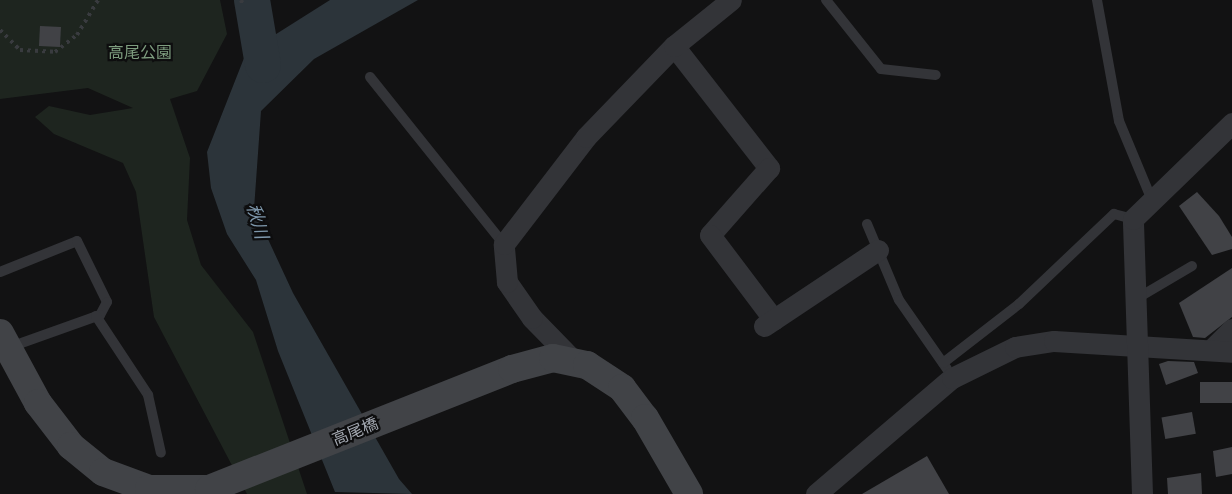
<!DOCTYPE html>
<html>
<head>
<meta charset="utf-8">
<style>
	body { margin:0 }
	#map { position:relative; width:1232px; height:494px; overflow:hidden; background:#121213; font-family:Commissioner,"Noto Sans JP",sans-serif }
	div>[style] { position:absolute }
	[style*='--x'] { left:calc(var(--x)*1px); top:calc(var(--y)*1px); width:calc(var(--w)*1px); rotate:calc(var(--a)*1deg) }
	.green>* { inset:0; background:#1e251f }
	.water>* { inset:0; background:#2c343a }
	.river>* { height:36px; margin:-18px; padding:0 18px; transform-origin:18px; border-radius:18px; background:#2c343a }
	.building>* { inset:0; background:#414246; transform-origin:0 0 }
	.path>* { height:4px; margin-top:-2px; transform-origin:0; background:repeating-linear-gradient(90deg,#393b3f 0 3px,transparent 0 7.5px) }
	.lane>* { height:10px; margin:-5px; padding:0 5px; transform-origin:5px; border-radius:5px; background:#333438 }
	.street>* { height:21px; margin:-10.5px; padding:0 10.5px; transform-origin:10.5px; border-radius:10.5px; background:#333438 }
	.secondary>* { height:28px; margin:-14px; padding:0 14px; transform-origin:14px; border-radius:14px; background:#414347 }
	span { translate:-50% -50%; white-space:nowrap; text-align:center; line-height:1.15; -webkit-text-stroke:4.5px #0d0d0e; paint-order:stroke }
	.park-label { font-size:16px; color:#7d9c7e }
	.street-label { font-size:16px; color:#a4a9b2 }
	.water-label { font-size:18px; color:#7e97ab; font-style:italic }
</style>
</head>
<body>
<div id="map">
	<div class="green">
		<div style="clip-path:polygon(0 0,220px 0,227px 34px,197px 91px,170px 99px,190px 158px,187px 220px,201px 265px,253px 332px,307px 494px,247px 494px,154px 317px,136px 192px,123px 163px,54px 134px,35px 117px,49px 106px,90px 115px,133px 108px,88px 88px,0 99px)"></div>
	</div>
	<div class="water">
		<div style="clip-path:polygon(330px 0,418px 0,314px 59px,261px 111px,254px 209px,293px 293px,399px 479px,412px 494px,335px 492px,278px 351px,256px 280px,227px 234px,211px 188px,207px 152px,246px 53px)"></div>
	</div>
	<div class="river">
		<div style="--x:252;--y:0;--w:66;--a:80.4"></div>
	</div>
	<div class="building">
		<div style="left:40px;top:26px;width:21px;height:20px;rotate:3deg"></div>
		<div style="clip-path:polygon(1197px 192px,1219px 216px,1232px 237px,1232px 249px,1212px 255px,1179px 206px)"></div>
		<div style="clip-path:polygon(1232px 268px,1232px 317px,1205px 338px,1193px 337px,1179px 303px)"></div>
		<div style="clip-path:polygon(1168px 361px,1194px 362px,1198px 373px,1166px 385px,1159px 364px)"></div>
		<div style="left:1232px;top:382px;width:21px;height:32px;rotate:90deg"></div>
		<div style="left:1192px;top:412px;width:22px;height:31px;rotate:80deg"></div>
		<div style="clip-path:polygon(1232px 447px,1232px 474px,1216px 477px,1213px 451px)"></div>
		<div style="clip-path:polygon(927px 456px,949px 494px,862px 494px)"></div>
		<div style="clip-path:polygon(1201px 473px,1202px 494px,1168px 494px,1167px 478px)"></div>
	</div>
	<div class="path">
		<div style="--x:241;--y:0;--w:5;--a:68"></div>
		<div style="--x:0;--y:30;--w:28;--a:45"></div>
		<div style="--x:20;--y:50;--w:35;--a:3"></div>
		<div style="--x:55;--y:52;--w:28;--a:-38"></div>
		<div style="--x:77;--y:35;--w:41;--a:-59"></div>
	</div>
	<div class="lane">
		<div style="--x:826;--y:0;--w:88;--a:51.4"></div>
		<div style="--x:881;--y:69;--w:55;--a:6.2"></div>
		<div style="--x:1097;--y:0;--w:123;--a:79.7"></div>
		<div style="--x:1119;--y:121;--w:83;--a:67.4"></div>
		<div style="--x:370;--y:77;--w:214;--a:51.3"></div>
		<div style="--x:867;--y:224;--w:82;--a:67.2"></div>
		<div style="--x:899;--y:300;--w:84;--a:55.2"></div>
		<div style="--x:0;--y:272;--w:83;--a:-21.9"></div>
		<div style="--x:77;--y:241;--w:68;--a:63.8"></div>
		<div style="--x:107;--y:302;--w:15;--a:118"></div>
		<div style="--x:100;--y:315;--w:96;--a:160.4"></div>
		<div style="--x:1136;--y:299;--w:65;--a:-30.5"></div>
		<div style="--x:96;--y:316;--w:95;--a:56.6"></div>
		<div style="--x:148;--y:395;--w:59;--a:77.4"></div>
		<div style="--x:943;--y:363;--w:96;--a:-37.8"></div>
		<div style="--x:1019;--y:304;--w:131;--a:-43.5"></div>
		<div style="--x:1114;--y:214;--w:20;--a:15"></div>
	</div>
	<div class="street">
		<div style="--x:674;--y:46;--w:155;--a:52.1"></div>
		<div style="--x:769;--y:168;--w:89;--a:131.4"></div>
		<div style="--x:710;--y:235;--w:106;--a:53"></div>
		<div style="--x:764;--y:326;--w:137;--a:-33.7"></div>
		<div style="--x:1213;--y:348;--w:27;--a:-45"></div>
		<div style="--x:574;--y:361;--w:60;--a:-134.3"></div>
		<div style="--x:532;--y:318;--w:44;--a:-124.8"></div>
		<div style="--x:507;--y:282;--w:38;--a:-95"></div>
		<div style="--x:504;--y:244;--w:135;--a:-52.5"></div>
		<div style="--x:586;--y:137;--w:127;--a:-46"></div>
		<div style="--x:674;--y:46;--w:73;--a:-38.9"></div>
		<div style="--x:816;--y:494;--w:179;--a:-40.5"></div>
		<div style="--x:952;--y:378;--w:70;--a:-26.2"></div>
		<div style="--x:1015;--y:347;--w:39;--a:-9"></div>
		<div style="--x:1054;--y:341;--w:178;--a:3.5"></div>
		<div style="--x:1142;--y:494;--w:275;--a:-91.9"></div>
		<div style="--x:1133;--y:219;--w:138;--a:-44.1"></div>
	</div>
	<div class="secondary">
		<div style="--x:0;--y:333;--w:80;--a:61.5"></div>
		<div style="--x:38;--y:403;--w:54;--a:52.5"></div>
		<div style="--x:71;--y:446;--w:41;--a:39.1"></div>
		<div style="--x:103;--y:472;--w:49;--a:20.3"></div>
		<div style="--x:149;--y:489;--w:60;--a:0"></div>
		<div style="--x:209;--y:489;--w:326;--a:-21.6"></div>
		<div style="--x:512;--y:369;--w:42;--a:-15"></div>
		<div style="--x:553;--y:358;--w:35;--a:12"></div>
		<div style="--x:587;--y:365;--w:42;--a:33.3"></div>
		<div style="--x:622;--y:388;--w:38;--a:53"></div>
		<div style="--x:645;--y:418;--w:88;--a:59.9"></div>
	</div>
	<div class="park-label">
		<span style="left:140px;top:52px">高尾公園</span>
	</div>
	<div class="street-label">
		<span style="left:355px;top:431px;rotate:-22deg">高尾橋</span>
	</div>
	<div class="water-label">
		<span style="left:258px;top:221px;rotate:74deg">秋川</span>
	</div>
</div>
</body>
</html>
